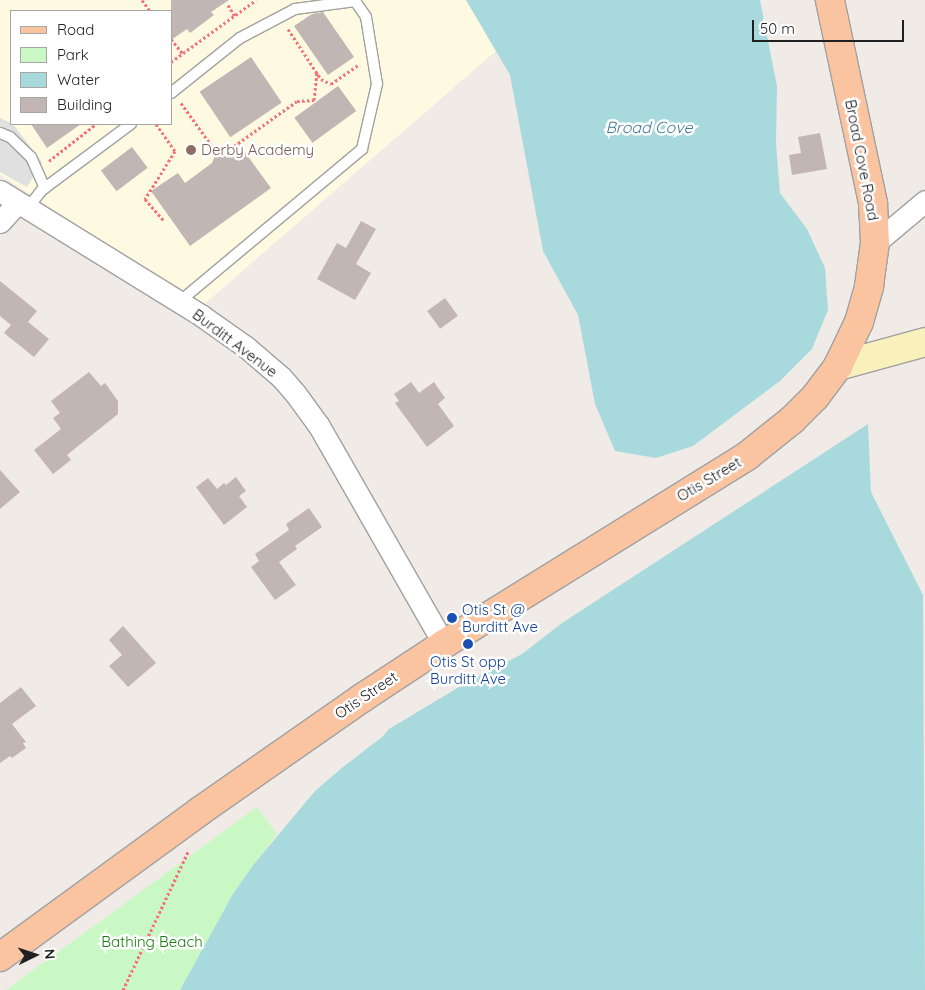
<!DOCTYPE html>
<html>
<head>
<meta charset="utf-8">
<style>
	body { margin:0 }
	#map { position:relative; width:925px; height:990px; overflow:hidden; background:#f0ebe6; font-family:Quicksand,sans-serif }
	div>[style] { position:absolute }
	[style*='--x'] { left:calc(var(--x)*1px); top:calc(var(--y)*1px); width:calc(var(--w)*1px); rotate:calc(var(--a)*1deg) }
	.education>* { inset:0; background:#fef9e1 }
	.park>* { inset:0; background:#caf8c5 }
	.parking>* { inset:0; background:#e0e0e0 }
	.water>* { inset:0; background:#a8dadd }
	.building>* { inset:0; background:#c1b6b3; transform-origin:0 0 }
	.path>* { height:3px; margin-top:-1.5px; transform-origin:0; background:repeating-linear-gradient(90deg,#f7707a 0 2.5px,transparent 0 5px) }
	.roads { filter:drop-shadow(1px 0 #a1a1a1) drop-shadow(-1px 0 #a1a1a1) drop-shadow(0 1px #a1a1a1) drop-shadow(0 -1px #a1a1a1) }
	.lane>* { height:10px; margin:-5px; padding:0 5px; transform-origin:5px; border-radius:5px; background:#fff }
	.street>* { height:21px; margin:-10.5px; padding:0 10.5px; transform-origin:10.5px; border-radius:10.5px; background:#fff }
	.secondary>* { height:28px; margin:-14px; padding:0 14px; transform-origin:14px; border-radius:14px; background:#f8f1bc }
	.primary>* { height:28px; margin:-14px; padding:0 14px; transform-origin:14px; border-radius:14px; background:#fac4a1 }
	.dots>* { width:14px; height:14px; translate:-50% -50%; box-sizing:border-box; border:2px solid #fff; border-radius:50% }
	span { translate:-50% -50%; white-space:nowrap; text-align:center; line-height:1.15; -webkit-text-stroke:5px #fff; paint-order:stroke }
	.education-label { font-size:15px; color:#785e54 }
	.left { translate:0 -50%; text-align:left }
	.street-label { font-size:15px; color:#202020 }
	.transit-label { font-size:15px; color:#164399 }
	.park-label { font-size:15px; color:#187d0e }
	.water-label { font-size:16px; color:#447b96; font-style:italic }
	.legend { position:absolute; left:10px; top:10px; width:162px; height:115px; box-sizing:border-box; background:#fff; border:1px solid #a6a6a6; margin:0; padding:6px 9px; list-style:none; font-size:15px; color:#202020 }
	.legend li { display:flex; align-items:center; gap:10px; height:25px }
	.legend b { width:25px; border:1px solid #a6a6a6 }
	.north { position:absolute; left:10px; top:930px; width:50px; height:50px; -webkit-text-stroke:4px #fff; paint-order:stroke; rotate:86deg; font-size:14px; font-weight:700; line-height:20px; text-align:center; color:#202020 }
	.north::after { content:''; display:block; margin:auto; width:18px; height:22px; background:#202020; clip-path:polygon(50% 0,100% 100%,50% 72%,0 100%) }
	.scale { position:absolute; left:752px; top:20px; width:152px; height:22px; box-sizing:border-box; border:2px solid #202020; border-top:0; padding-left:6px; font-size:15px; line-height:18px; white-space:nowrap; color:#202020; -webkit-text-stroke:4px #fff; paint-order:stroke }
</style>
</head>
<body>
<div id="map">
	<div class="education">
		<div style="clip-path:polygon(evenodd,0 0,466px 0,496px 51px,202px 306px,0 175px,0 0,11px 11px,171px 11px,171px 124px,11px 124px,11px 11px)"></div>
	</div>
	<div class="park">
		<div style="clip-path:polygon(257px 807px,277px 834px,254px 864px,180px 990px,6px 990px)"></div>
	</div>
	<div class="parking">
		<div style="clip-path:polygon(0 118px,13px 124px,42px 162px,27px 187px,0 172px)"></div>
	</div>
	<div class="water">
		<div style="clip-path:polygon(466px 0,760px 0,777px 86px,776px 143px,780px 193px,807px 229px,825px 268px,828px 310px,812px 349px,780px 381px,693px 446px,656px 458px,615px 451px,595px 404px,578px 315px,543px 251px,510px 75px)"></div>
		<div style="clip-path:polygon(868px 424px,871px 492px,923px 595px,925px 990px,180px 990px,233px 894px,254px 864px,315px 791px,343px 767px,382px 737px,389px 729px,464px 684px,522px 654px,562px 623px)"></div>
	</div>
	<div class="building">
		<div style="clip-path:polygon(171px 0,229px 0,211px 12px,214px 15px,190px 33px,187px 29px,171px 40px)"></div>
		<div style="clip-path:polygon(323px 12px,354px 57px,328px 75px,294px 26px,312px 14px)"></div>
		<div style="left:251px;top:57px;width:55px;height:62px;rotate:56deg"></div>
		<div style="left:338px;top:86px;width:31px;height:54px;rotate:54deg"></div>
		<div style="clip-path:polygon(31px 124px,81px 124px,47px 148px)"></div>
		<div style="clip-path:polygon(820px 133px,827px 169px,792px 175px,789px 155px,801px 153px,798px 137px)"></div>
		<div style="clip-path:polygon(239px 144px,271px 188px,190px 246px,151px 191px,178px 173px,185px 183px,212px 163px,217px 151px)"></div>
		<div style="left:132px;top:147px;width:26px;height:39px;rotate:53deg"></div>
		<div style="clip-path:polygon(361px 221px,376px 229px,356px 264px,371px 273px,355px 300px,317px 279px,337px 243px,346px 248px)"></div>
		<div style="clip-path:polygon(0 281px,37px 311px,28px 322px,49px 339px,34px 357px,4px 333px,11px 325px,0 316px)"></div>
		<div style="left:445px;top:298px;width:22px;height:22px;rotate:54deg"></div>
		<div style="clip-path:polygon(89px 372px,101px 386px,105px 383px,118px 401px,118px 414px,67px 455px,71px 460px,53px 474px,34px 450px,61px 429px,53px 418px,60px 413px,51px 401px)"></div>
		<div style="clip-path:polygon(411px 382px,419px 393px,434px 382px,445px 398px,438px 404px,454px 426px,427px 447px,395px 403px,399px 401px,394px 394px)"></div>
		<div style="clip-path:polygon(0 470px,20px 492px,0 509px)"></div>
		<div style="clip-path:polygon(236px 477px,246px 491px,239px 496px,247px 507px,224px 525px,196px 487px,208px 478px,217px 489px,224px 483px,226px 485px)"></div>
		<div style="clip-path:polygon(309px 508px,322px 527px,295px 546px,297px 549px,279px 562px,296px 585px,275px 600px,251px 567px,259px 561px,255px 554px,289px 530px,286px 524px)"></div>
		<div style="clip-path:polygon(123px 626px,156px 663px,128px 687px,109px 666px,122px 655px,109px 640px)"></div>
		<div style="clip-path:polygon(21px 687px,36px 706px,12px 724px,26px 742px,23px 743px,26px 748px,12px 758px,10px 756px,0 763px,0 703px)"></div>
	</div>
	<div class="path">
		<div style="--x:142;--y:0;--w:14;--a:54"></div>
		<div style="--x:228;--y:5;--w:15;--a:58"></div>
		<div style="--x:288;--y:29;--w:60;--a:56.6"></div>
		<div style="--x:321;--y:79;--w:11;--a:27"></div>
		<div style="--x:331;--y:84;--w:35;--a:-35"></div>
		<div style="--x:171;--y:39;--w:19;--a:51"></div>
		<div style="--x:171;--y:62;--w:105;--a:-36.1"></div>
		<div style="--x:181;--y:103;--w:57;--a:54.3"></div>
		<div style="--x:214;--y:149;--w:16;--a:0"></div>
		<div style="--x:230;--y:149;--w:82;--a:-35.6"></div>
		<div style="--x:297;--y:101;--w:17;--a:-3"></div>
		<div style="--x:314;--y:100;--w:28;--a:-84"></div>
		<div style="--x:156;--y:124;--w:33;--a:55"></div>
		<div style="--x:175;--y:151;--w:57;--a:122"></div>
		<div style="--x:145;--y:199;--w:29;--a:49"></div>
		<div style="--x:49;--y:161;--w:60;--a:-38.2"></div>
		<div style="--x:123;--y:990;--w:155;--a:-64.8"></div>
	</div>
	<div class="roads">
		<div class="lane">
			<div style="--x:171;--y:93;--w:88;--a:-38.6"></div>
			<div style="--x:240;--y:38;--w:62;--a:-27.8"></div>
			<div style="--x:295;--y:9;--w:61;--a:-7.6"></div>
			<div style="--x:355;--y:1;--w:19;--a:55"></div>
			<div style="--x:366;--y:17;--w:68;--a:80.7"></div>
			<div style="--x:377;--y:84;--w:67;--a:103"></div>
			<div style="--x:362;--y:149;--w:239;--a:140.1"></div>
			<div style="--x:0;--y:133;--w:11;--a:22"></div>
			<div style="--x:10;--y:137;--w:29;--a:44"></div>
			<div style="--x:31;--y:157;--w:34;--a:66"></div>
			<div style="--x:27;--y:209;--w:24;--a:-52"></div>
			<div style="--x:42;--y:190;--w:111;--a:-36.6"></div>
		</div>
		<div class="street">
			<div style="--x:0;--y:191;--w:238;--a:31.7"></div>
			<div style="--x:202;--y:316;--w:54;--a:35.2"></div>
			<div style="--x:246;--y:347;--w:46;--a:40.6"></div>
			<div style="--x:281;--y:377;--w:21;--a:49"></div>
			<div style="--x:295;--y:393;--w:41;--a:54"></div>
			<div style="--x:319;--y:426;--w:251;--a:60.2"></div>
			<div style="--x:0;--y:222;--w:25;--a:-48"></div>
			<div style="--x:875;--y:243;--w:65;--a:-40"></div>
		</div>
		<div class="secondary">
			<div style="--x:838;--y:366;--w:90;--a:-15.4"></div>
		</div>
		<div class="primary">
			<div style="--x:0;--y:957;--w:248;--a:-36.1"></div>
			<div style="--x:200;--y:811;--w:198;--a:-34.9"></div>
			<div style="--x:362;--y:698;--w:98;--a:-33.4"></div>
			<div style="--x:444;--y:644;--w:357;--a:-31.8"></div>
			<div style="--x:747;--y:456;--w:58;--a:-38.7"></div>
			<div style="--x:792;--y:420;--w:33;--a:-45"></div>
			<div style="--x:815;--y:397;--w:39;--a:-53"></div>
			<div style="--x:838;--y:366;--w:49;--a:-64.5"></div>
			<div style="--x:859;--y:322;--w:37;--a:-74"></div>
			<div style="--x:869;--y:286;--w:43;--a:-82.1"></div>
			<div style="--x:875;--y:243;--w:40;--a:-92.9"></div>
			<div style="--x:873;--y:203;--w:208;--a:-102"></div>
		</div>
	</div>
	<div class="dots">
		<div style="left:191px;top:150px;background:#8d6e63"></div>
		<div style="left:452px;top:618px;background:#1a4fb4"></div>
		<div style="left:468px;top:644px;background:#1a4fb4"></div>
	</div>
	<div class="education-label">
		<span class="left" style="left:201px;top:150px">Derby Academy</span>
	</div>
	<div class="street-label">
		<span style="left:862px;top:160px;rotate:79deg">Broad Cove Road</span>
		<span style="left:235px;top:343px;rotate:37deg">Burditt Avenue</span>
		<span style="left:709px;top:479px;rotate:-31deg">Otis Street</span>
		<span style="left:366px;top:695px;rotate:-34deg">Otis Street</span>
	</div>
	<div class="transit-label">
		<span class="left" style="left:462px;top:618px">Otis St @<br>Burditt Ave</span>
		<span style="left:468px;top:670px">Otis St opp<br>Burditt Ave</span>
	</div>
	<div class="park-label">
		<span style="left:152px;top:942px">Bathing Beach</span>
	</div>
	<div class="water-label">
		<span style="left:649px;top:127px">Broad Cove</span>
	</div>
	<ul class="legend">
	<li><b style="height:6px;background:#fac4a1"></b>Road</li>
	<li><b style="height:14px;background:#caf8c5"></b>Park</li>
	<li><b style="height:14px;background:#a8dadd"></b>Water</li>
	<li><b style="height:14px;background:#c1b6b3"></b>Building</li>
	</ul>
	<div class="north">N</div>
	<div class="scale">50 m</div>
</div>
</body>
</html>
